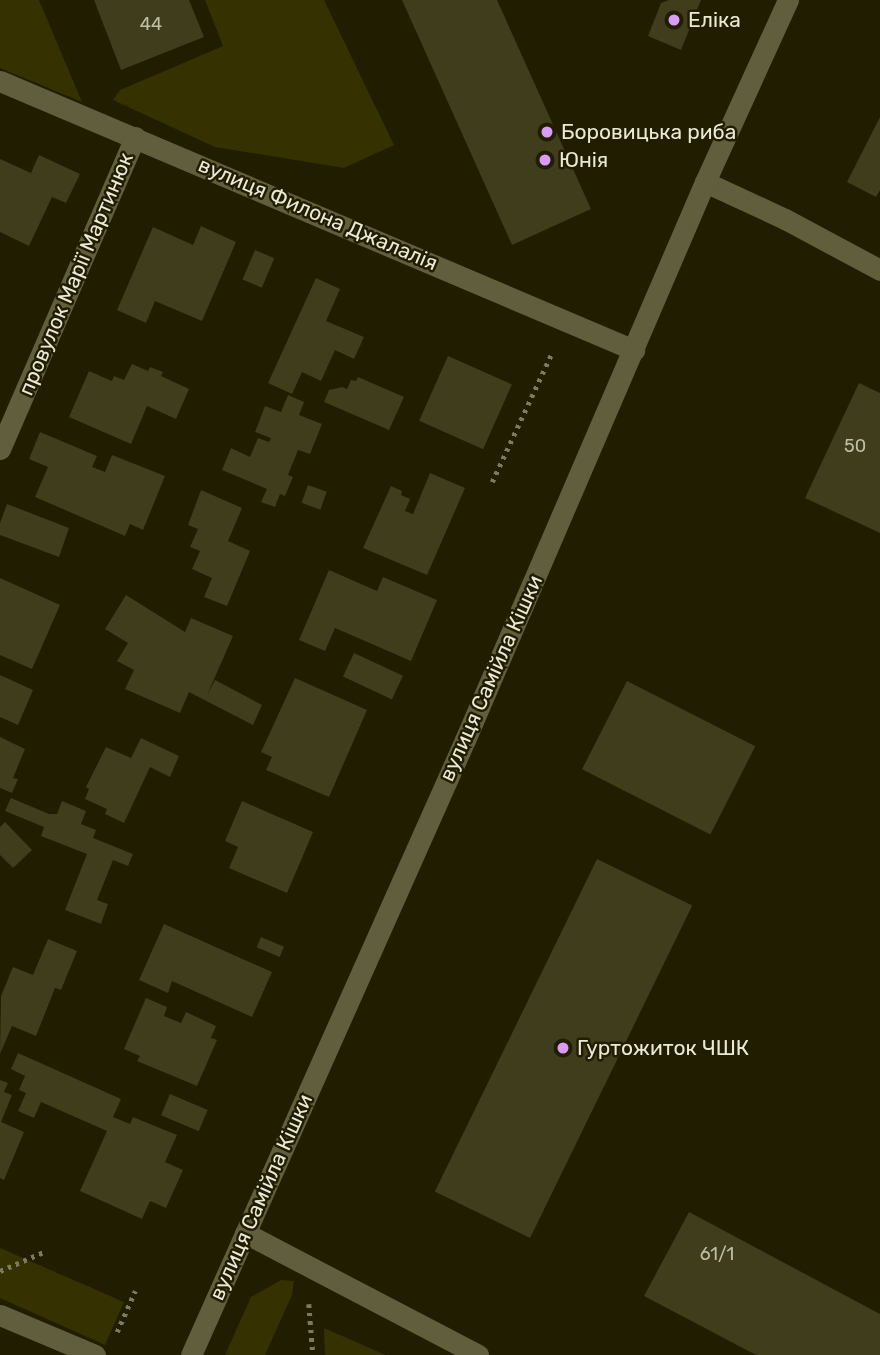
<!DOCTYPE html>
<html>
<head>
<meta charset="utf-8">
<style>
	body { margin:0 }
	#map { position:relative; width:880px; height:1355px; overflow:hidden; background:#201d00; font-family:Rubik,sans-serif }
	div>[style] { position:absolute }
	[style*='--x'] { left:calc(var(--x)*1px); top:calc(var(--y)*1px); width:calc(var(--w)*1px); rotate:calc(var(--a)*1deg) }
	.green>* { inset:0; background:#353100 }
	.building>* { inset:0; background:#3f3d1c; transform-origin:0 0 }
	.path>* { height:4.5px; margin-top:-2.25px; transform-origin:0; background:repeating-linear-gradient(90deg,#7c7a62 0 3.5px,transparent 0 8.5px) }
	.lane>* { height:21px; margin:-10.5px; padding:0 10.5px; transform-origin:10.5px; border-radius:10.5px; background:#605e3c }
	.street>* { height:21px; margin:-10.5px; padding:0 10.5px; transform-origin:10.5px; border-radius:10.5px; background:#605e3c }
	.dots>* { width:19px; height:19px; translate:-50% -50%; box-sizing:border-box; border:4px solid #201d00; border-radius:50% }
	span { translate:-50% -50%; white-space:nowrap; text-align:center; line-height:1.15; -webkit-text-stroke:5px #201d00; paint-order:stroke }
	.number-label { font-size:18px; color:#bfbea8 }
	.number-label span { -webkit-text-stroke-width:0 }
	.poi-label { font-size:21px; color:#eae9d6 }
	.left { translate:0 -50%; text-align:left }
	.street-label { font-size:21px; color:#eae9d6 }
</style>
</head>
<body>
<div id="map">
	<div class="green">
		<div style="clip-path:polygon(0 0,39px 0,82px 102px,0 68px)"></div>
		<div style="clip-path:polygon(205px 0,324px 0,394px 145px,344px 168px,215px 147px,113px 100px,120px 90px,223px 46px)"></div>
		<div style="clip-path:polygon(0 1248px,124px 1302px,105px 1345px,0 1298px)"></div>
		<div style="clip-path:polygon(281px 1280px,294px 1281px,292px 1295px,265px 1355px,225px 1355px,251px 1297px)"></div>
		<div style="clip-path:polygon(324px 1328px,386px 1355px,325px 1355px)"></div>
	</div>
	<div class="building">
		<div style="clip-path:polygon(94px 0,189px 0,204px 37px,121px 70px)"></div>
		<div style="clip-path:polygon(402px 0,497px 0,591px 209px,512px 245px)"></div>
		<div style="clip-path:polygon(669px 0,701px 0,681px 50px,648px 36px,661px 3px)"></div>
		<div style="clip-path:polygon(880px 117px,880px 190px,876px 197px,847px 182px)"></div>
		<div style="clip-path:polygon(39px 155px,80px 174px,66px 203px,52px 197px,29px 246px,0 232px,0 159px,31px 173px)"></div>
		<div style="clip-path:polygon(201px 226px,236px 242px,202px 321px,155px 301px,146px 323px,117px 310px,153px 227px,193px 245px)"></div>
		<div style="left:255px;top:250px;width:21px;height:32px;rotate:23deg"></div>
		<div style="clip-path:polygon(316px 278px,340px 289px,326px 321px,364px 337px,354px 359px,335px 350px,321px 381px,302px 372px,292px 394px,268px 383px)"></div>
		<div style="left:448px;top:356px;width:70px;height:71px;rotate:24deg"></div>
		<div style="clip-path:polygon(132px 364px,148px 371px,150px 367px,163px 372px,161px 376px,189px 389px,176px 419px,147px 406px,131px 444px,69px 417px,89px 371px,112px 381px,114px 376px,124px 380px)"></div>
		<div style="clip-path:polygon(358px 377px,404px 397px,389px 430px,324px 402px,329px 390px,342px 387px,347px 389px,351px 380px,356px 381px)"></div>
		<div style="clip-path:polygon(859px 383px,880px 393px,880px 533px,805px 498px)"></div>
		<div style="clip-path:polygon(288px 395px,304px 402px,299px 415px,322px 424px,310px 454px,298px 450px,288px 475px,293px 477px,285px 496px,280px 494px,275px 507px,261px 502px,267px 489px,222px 470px,231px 448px,250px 457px,258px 438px,269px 442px,271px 438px,255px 432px,265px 406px,281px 412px)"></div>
		<div style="clip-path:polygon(40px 432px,97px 456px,92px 467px,105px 472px,112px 455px,165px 476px,143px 530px,130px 524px,125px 536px,35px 497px,48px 467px,29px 459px)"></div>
		<div style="clip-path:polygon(430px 473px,465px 488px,427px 575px,363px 548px,391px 486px,402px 491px,401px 495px,410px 499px,405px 511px,413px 514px)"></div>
		<div style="left:308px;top:485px;width:20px;height:19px;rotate:20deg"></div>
		<div style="clip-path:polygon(201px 490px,242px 508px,228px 541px,250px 551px,227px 606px,204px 597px,212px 578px,192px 569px,200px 551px,190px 547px,198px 529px,188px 525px)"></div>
		<div style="clip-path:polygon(7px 504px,69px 528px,59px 557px,0 535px,0 523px)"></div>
		<div style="clip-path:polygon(329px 570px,377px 591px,383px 577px,437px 600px,411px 661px,335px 628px,325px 651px,299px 640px)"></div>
		<div style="clip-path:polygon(0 578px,60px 605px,32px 669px,0 655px)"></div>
		<div style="clip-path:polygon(126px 595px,185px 632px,191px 618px,233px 636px,207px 695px,215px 680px,262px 705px,253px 725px,189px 692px,180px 713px,125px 689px,134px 670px,117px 661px,128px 643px,105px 629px)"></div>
		<div style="left:354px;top:653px;width:54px;height:26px;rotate:25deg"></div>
		<div style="clip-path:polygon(0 675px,33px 690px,18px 725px,0 717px)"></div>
		<div style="clip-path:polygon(295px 678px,367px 710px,329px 797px,266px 770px,272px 757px,261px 752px)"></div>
		<div style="left:627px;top:681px;width:144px;height:99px;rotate:27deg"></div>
		<div style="clip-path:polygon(0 737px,25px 749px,13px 778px,18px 779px,12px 793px,0 788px)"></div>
		<div style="clip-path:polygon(141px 738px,179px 756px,170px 777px,150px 767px,124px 823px,105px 814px,107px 809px,85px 799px,89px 789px,86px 787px,106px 747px,131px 758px)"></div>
		<div style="clip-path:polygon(11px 798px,49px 814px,57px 814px,62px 801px,86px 811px,81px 824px,96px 830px,93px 838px,133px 854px,128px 866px,113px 860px,97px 900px,108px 904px,101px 924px,65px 910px,87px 854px,41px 836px,44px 827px,5px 811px)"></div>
		<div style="clip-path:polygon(242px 801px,313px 832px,287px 893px,229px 868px,238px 847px,225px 841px)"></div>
		<div style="clip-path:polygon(5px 822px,32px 850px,13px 868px,0 855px,0 827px)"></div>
		<div style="left:597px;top:859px;width:106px;height:370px;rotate:26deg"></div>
		<div style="clip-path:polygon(164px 924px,272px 972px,252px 1017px,172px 981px,168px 993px,139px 980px)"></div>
		<div style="left:261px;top:937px;width:25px;height:11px;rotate:23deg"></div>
		<div style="clip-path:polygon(48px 939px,77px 951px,61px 990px,55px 988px,36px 1036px,12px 1026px,0 1054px,1px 996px,13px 967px,33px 975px)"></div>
		<div style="clip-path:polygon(146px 998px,167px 1007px,164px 1016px,181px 1023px,186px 1012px,216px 1026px,211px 1038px,217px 1040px,197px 1086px,137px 1061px,140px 1056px,124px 1049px)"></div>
		<div style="clip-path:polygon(18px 1053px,121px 1099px,113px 1117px,130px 1124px,133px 1117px,177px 1135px,165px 1162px,183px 1170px,166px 1208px,150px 1201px,142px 1219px,80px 1191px,107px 1131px,41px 1102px,34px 1118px,18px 1111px,26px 1093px,19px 1090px,25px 1076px,11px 1069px)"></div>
		<div style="clip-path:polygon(0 1080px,8px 1083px,4px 1092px,12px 1095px,1px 1122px,24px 1132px,4px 1180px,0 1178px)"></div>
		<div style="left:170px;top:1094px;width:41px;height:23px;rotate:23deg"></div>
		<div style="clip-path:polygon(689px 1212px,880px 1314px,880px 1355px,756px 1355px,644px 1296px)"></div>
	</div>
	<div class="path">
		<div style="--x:492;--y:482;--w:142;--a:-65.1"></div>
		<div style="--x:0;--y:1271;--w:50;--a:-23.5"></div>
		<div style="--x:309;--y:1304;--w:51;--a:85.5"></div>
		<div style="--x:117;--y:1332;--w:45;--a:-66.3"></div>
	</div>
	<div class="lane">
		<div style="--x:705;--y:182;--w:88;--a:24.8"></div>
		<div style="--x:785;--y:219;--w:108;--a:28.2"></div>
	</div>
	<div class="street">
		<div style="--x:0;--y:81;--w:689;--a:22.99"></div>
		<div style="--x:0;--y:449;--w:340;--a:-66.6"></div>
		<div style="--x:245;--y:1233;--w:263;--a:27.6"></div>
		<div style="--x:0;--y:1315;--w:103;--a:22.8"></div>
		<div style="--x:191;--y:1355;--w:673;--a:-65.99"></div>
		<div style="--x:465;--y:740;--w:607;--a:-66.73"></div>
		<div style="--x:705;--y:182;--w:200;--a:-65.5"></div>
	</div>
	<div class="dots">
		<div style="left:674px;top:20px;background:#da9af6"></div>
		<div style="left:547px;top:132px;background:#da9af6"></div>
		<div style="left:545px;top:160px;background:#da9af6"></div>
		<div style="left:563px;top:1048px;background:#da9af6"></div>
	</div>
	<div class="number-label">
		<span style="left:151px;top:24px">44</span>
		<span style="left:855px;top:446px">50</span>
		<span style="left:717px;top:1254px">61/1</span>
	</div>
	<div class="poi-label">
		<span class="left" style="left:688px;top:20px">Еліка</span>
		<span class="left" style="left:561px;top:132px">Боровицька риба</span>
		<span class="left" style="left:559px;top:160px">Юнія</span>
		<span class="left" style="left:577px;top:1048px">Гуртожиток ЧШК</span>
	</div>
	<div class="street-label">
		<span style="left:318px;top:214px;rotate:23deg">вулиця Филона Джалалія</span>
		<span style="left:76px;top:274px;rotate:-67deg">провулок Марії Мартинюк</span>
		<span style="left:491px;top:678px;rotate:-66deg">вулиця Самійла Кішки</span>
		<span style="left:261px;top:1197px;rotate:-66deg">вулиця Самійла Кішки</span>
	</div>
</div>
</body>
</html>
